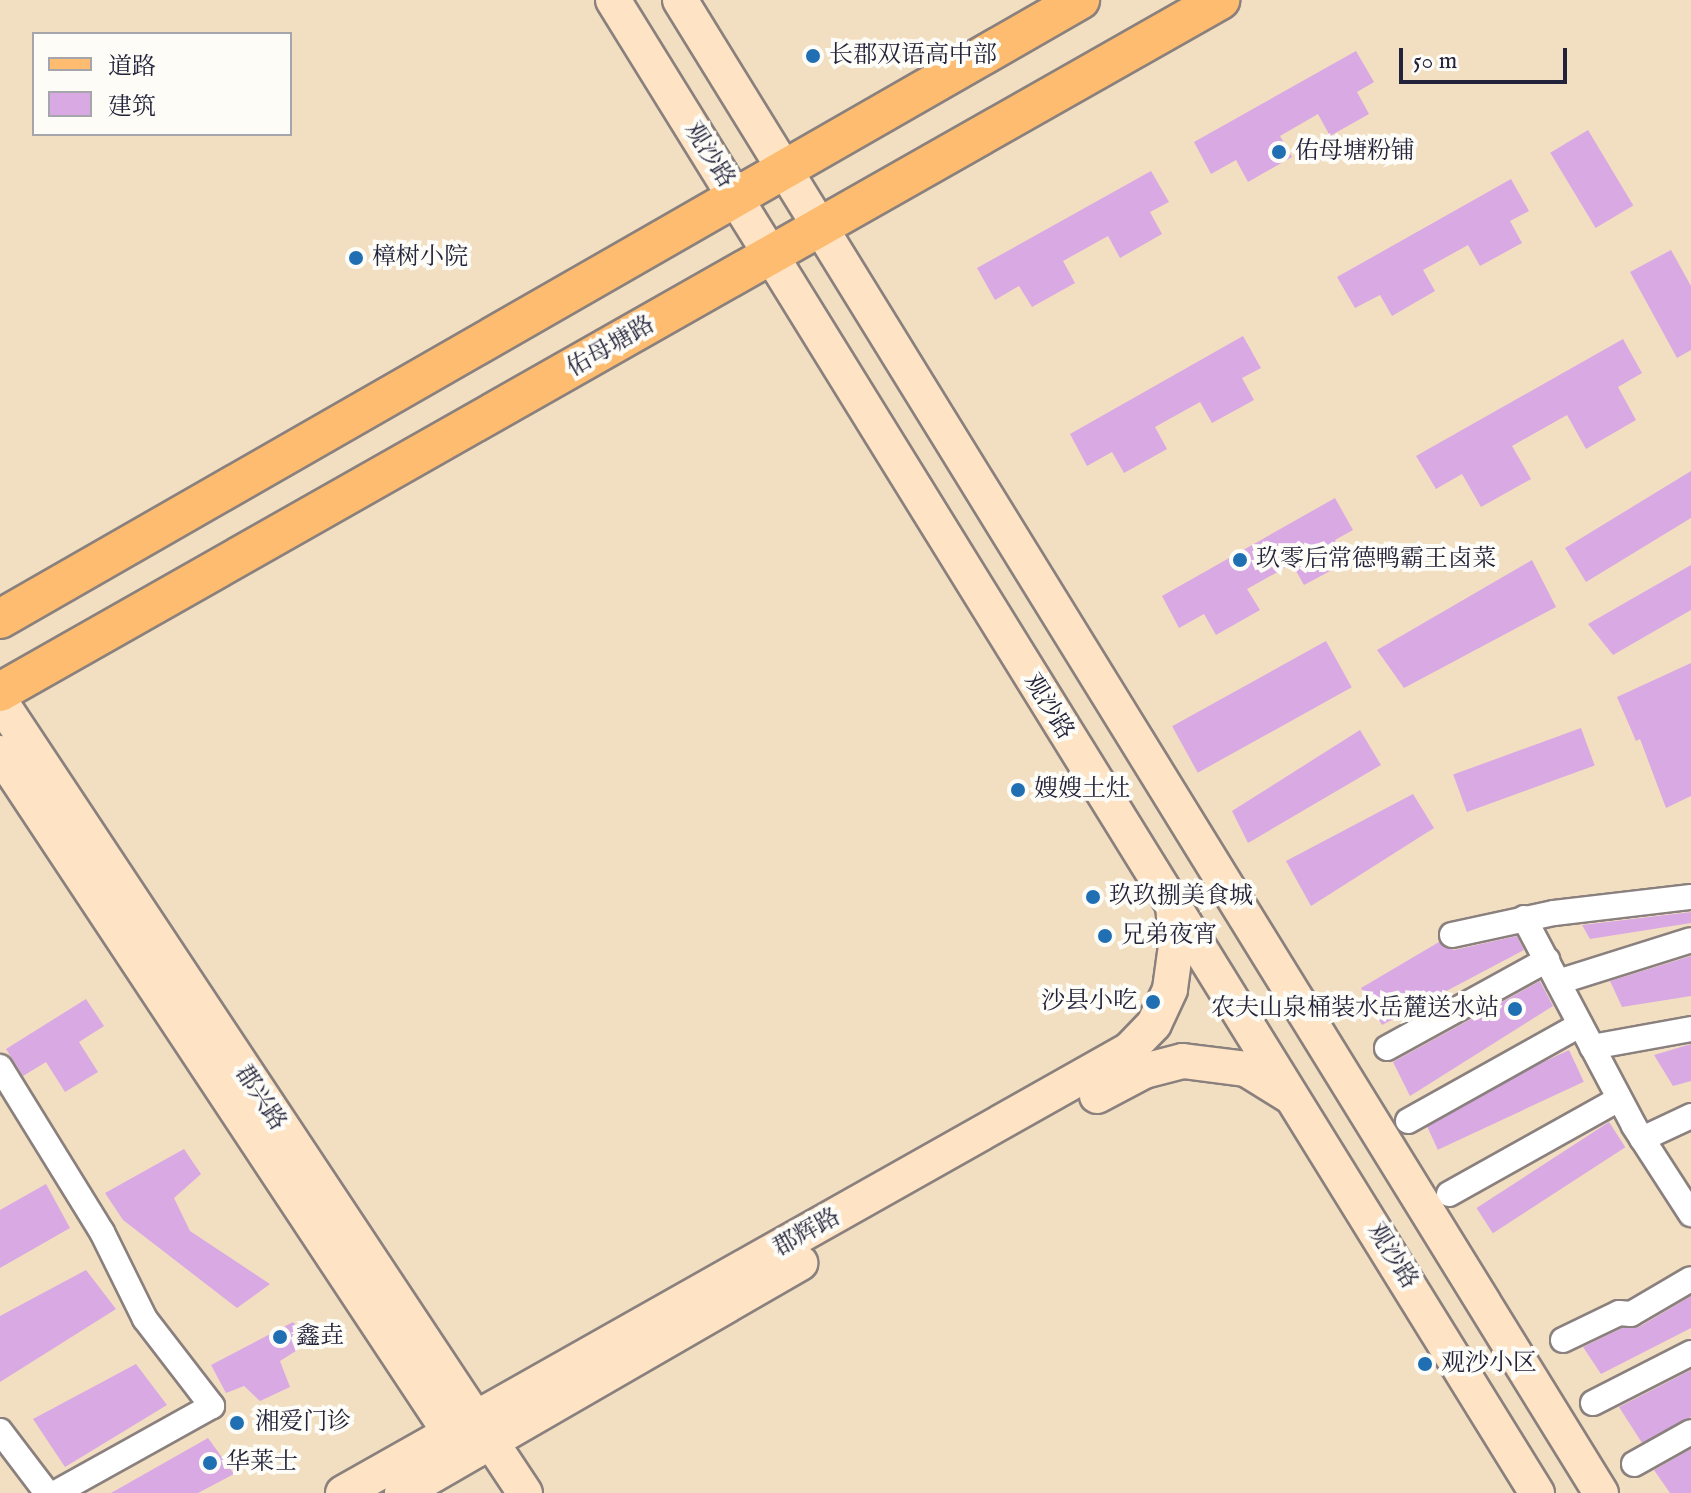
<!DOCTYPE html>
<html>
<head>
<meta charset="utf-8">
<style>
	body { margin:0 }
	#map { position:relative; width:1691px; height:1493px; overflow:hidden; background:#f2dfc1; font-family:"IM FELL English","Noto Serif SC",serif }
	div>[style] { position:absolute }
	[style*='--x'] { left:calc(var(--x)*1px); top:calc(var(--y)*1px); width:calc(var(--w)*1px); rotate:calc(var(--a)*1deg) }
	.building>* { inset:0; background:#d9a9e4; transform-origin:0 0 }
	.roads { filter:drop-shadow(2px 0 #8a807e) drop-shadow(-2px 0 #8a807e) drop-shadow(0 2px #8a807e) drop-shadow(0 -2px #8a807e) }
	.street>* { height:24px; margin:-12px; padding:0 12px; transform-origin:12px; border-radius:12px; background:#fff }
	.secondary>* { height:34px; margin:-17px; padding:0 17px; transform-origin:17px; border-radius:17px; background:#fee4c5 }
	.primary>* { height:38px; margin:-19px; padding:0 19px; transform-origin:19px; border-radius:19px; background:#fdbc6f }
	.dots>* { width:22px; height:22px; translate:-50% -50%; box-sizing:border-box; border:4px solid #fdfcf7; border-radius:50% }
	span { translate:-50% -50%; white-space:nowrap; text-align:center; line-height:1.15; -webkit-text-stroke:8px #fdfcf7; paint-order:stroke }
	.poi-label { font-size:24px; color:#22223b }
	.left { translate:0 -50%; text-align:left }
	.right { translate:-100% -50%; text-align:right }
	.street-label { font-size:24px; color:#22223b }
	.legend { position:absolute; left:32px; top:32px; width:260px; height:104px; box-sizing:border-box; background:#fdfcf7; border:2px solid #a5a5ac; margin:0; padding:10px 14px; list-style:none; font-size:24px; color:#22223b }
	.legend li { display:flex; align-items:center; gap:16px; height:40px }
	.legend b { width:40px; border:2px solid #a5a5ac }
	.scale { position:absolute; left:1399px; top:48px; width:168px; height:36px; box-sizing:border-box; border:4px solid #22223b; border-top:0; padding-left:10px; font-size:24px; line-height:28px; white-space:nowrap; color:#22223b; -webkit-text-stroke:6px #fdfcf7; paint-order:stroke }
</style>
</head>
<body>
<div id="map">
	<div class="building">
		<div style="clip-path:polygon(1356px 51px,1374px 82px,1357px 92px,1369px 114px,1330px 136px,1318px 114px,1280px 136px,1292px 157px,1248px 182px,1236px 160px,1211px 174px,1194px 142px)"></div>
		<div style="left:1588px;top:130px;width:88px;height:44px;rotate:59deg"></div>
		<div style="clip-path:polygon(1151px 171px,1169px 202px,1150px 212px,1162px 234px,1120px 258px,1108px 236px,1063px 261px,1075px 283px,1032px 307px,1019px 286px,995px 300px,977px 268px)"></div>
		<div style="clip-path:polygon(1511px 179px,1529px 211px,1510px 221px,1522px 243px,1480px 266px,1468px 245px,1423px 270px,1435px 291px,1392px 316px,1380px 295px,1355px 308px,1337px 277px)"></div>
		<div style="clip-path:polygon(1671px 250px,1691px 286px,1691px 350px,1677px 358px,1630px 272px)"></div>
		<div style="clip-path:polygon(1243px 336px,1261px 368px,1242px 378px,1254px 400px,1212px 423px,1200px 402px,1155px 427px,1167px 449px,1124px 473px,1112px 452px,1087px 466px,1070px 434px)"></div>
		<div style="clip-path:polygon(1623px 339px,1642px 373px,1618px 387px,1636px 420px,1586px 449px,1567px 415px,1512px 446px,1531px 479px,1481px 507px,1462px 474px,1436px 489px,1416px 456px)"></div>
		<div style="clip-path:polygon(1691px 471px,1691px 518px,1586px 582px,1565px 548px)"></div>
		<div style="clip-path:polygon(1335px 498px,1353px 530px,1335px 540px,1347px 562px,1304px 585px,1292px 564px,1247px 589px,1260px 610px,1216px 635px,1204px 614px,1179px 628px,1162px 596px)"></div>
		<div style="clip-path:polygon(1532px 560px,1556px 607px,1404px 688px,1377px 650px)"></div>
		<div style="clip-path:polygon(1691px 565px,1691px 610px,1613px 655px,1588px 624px)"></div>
		<div style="left:1326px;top:641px;width:53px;height:176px;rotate:61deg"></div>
		<div style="clip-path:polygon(1691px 663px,1691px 796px,1666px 808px,1640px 739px,1636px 741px,1617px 697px)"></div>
		<div style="left:1581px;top:728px;width:40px;height:136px;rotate:70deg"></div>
		<div style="clip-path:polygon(1360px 730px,1381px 765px,1248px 843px,1232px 811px)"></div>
		<div style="clip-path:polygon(1413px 794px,1434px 828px,1311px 906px,1286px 861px)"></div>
		<div style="clip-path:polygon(1691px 912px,1691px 923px,1590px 939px,1582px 925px)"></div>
		<div style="clip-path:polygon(1517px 936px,1524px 950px,1382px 1025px,1361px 988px,1439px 942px,1454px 950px)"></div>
		<div style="clip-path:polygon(1691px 956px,1691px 996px,1622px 1007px,1610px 981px)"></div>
		<div style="clip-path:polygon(1540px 981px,1553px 1006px,1410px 1096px,1393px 1062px)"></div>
		<div style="clip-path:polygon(86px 999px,104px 1026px,79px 1042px,98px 1072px,65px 1092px,46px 1062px,23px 1076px,6px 1049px)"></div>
		<div style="clip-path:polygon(1691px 1044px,1691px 1081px,1673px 1086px,1654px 1055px)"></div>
		<div style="left:1569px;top:1050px;width:35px;height:161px;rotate:65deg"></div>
		<div style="left:1609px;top:1122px;width:30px;height:158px;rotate:57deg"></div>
		<div style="clip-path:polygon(184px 1149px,201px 1174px,174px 1198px,190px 1231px,270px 1284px,237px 1308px,123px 1220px,105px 1193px)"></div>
		<div style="clip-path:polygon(46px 1184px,70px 1228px,0 1268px,0 1210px)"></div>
		<div style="clip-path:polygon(86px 1270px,116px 1309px,0 1382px,0 1316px)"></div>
		<div style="clip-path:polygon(1691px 1296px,1691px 1328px,1601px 1374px,1583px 1347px,1622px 1328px,1639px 1327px)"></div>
		<div style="clip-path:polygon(293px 1322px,310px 1342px,280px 1361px,290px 1387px,260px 1401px,244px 1386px,226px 1393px,211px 1365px)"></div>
		<div style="clip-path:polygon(136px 1364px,167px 1405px,65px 1467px,33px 1419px)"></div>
		<div style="clip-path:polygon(1691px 1370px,1691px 1417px,1642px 1443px,1619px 1407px)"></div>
		<div style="clip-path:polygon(208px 1438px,234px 1474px,198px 1493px,111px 1493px)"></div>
		<div style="clip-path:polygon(1691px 1449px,1691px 1493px,1670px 1493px,1654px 1470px)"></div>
	</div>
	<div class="roads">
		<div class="street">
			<div style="--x:1524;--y:918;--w:235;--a:62.1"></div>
			<div style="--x:1634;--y:1126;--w:105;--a:57.1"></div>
			<div style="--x:1452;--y:935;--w:104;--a:-12.2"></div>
			<div style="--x:1554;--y:913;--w:138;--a:-6.7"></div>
			<div style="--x:1558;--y:982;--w:139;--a:-17.5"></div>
			<div style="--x:1592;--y:1047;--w:101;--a:-10.3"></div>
			<div style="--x:1387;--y:1048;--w:183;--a:-28.8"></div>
			<div style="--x:0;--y:1067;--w:194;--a:58.3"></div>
			<div style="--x:102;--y:1232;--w:97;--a:63.7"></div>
			<div style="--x:145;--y:1319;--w:110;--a:52.4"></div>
			<div style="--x:212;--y:1406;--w:179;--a:150.9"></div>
			<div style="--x:1408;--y:1121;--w:197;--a:-29.2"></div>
			<div style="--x:1642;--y:1139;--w:54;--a:-25.1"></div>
			<div style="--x:1449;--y:1194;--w:195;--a:-29.2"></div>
			<div style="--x:1563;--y:1340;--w:62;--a:-25.7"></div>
			<div style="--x:1619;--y:1313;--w:12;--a:5"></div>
			<div style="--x:1631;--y:1314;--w:69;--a:-30.3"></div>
			<div style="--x:1593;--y:1403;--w:110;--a:-27"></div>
			<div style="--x:0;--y:1431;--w:78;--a:52.8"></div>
			<div style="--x:1634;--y:1464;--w:65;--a:-29.3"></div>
		</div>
		<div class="secondary">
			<div style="--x:613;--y:0;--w:1756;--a:58.25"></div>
			<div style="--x:680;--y:0;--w:1754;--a:58.33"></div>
			<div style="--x:0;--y:701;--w:950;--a:56.46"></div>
			<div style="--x:0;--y:753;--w:815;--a:56.5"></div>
			<div style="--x:450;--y:1433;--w:20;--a:30"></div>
			<div style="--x:1097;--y:1096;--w:53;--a:-28"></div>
			<div style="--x:1144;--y:1071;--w:40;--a:-14.4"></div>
			<div style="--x:1183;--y:1061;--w:64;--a:7.2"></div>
			<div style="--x:1246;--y:1069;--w:49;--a:31.8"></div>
			<div style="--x:343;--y:1493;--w:902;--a:-29.41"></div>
			<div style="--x:1129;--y:1050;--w:36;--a:-46"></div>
			<div style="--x:1154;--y:1024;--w:38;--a:-65"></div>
			<div style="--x:1170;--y:989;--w:43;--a:-82.1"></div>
			<div style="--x:1176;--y:946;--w:39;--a:-94"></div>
			<div style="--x:402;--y:1493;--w:460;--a:-30"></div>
		</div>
		<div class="primary">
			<div style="--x:0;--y:619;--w:1245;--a:-29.82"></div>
			<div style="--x:0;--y:692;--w:1403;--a:-29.56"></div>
		</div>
	</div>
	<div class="dots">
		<div style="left:813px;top:56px;background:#1f6fb2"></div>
		<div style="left:1279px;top:152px;background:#1f6fb2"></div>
		<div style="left:356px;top:258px;background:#1f6fb2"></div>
		<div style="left:1240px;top:560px;background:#1f6fb2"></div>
		<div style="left:1018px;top:790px;background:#1f6fb2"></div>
		<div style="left:1093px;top:897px;background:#1f6fb2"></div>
		<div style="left:1105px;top:936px;background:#1f6fb2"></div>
		<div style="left:1153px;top:1002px;background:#1f6fb2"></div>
		<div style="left:1515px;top:1009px;background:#1f6fb2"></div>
		<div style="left:280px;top:1337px;background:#1f6fb2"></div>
		<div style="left:1425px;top:1364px;background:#1f6fb2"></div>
		<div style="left:237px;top:1423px;background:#1f6fb2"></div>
		<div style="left:210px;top:1463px;background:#1f6fb2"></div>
	</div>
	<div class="poi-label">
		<span class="left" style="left:829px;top:56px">长郡双语高中部</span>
		<span class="left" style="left:1295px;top:152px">佑母塘粉铺</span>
		<span class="left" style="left:372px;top:258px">樟树小院</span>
		<span class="left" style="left:1256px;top:560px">玖零后常德鸭霸王卤菜</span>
		<span class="left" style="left:1034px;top:790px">嫂嫂土灶</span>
		<span class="left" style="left:1109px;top:897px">玖玖捌美食城</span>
		<span class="left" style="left:1121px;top:936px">兄弟夜宵</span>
		<span class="right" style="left:1137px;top:1002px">沙县小吃</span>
		<span class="right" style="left:1499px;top:1009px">农夫山泉桶装水岳麓送水站</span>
		<span class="left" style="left:296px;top:1337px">鑫垚</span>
		<span class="left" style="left:1441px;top:1364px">观沙小区</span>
		<span class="left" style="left:255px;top:1423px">湘爱门诊</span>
		<span class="left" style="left:226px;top:1463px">华莱士</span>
	</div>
	<div class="street-label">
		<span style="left:709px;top:155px;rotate:58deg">观沙路</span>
		<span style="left:611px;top:347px;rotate:-30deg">佑母塘路</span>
		<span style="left:1048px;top:707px;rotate:58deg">观沙路</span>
		<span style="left:260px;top:1098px;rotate:57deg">郡兴路</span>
		<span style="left:807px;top:1233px;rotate:-29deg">郡辉路</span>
		<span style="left:1392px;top:1256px;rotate:58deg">观沙路</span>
	</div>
	<ul class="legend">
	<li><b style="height:10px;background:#fdbc6f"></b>道路</li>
	<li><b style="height:22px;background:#d9a9e4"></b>建筑</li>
	</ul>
	<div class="scale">50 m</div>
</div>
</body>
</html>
